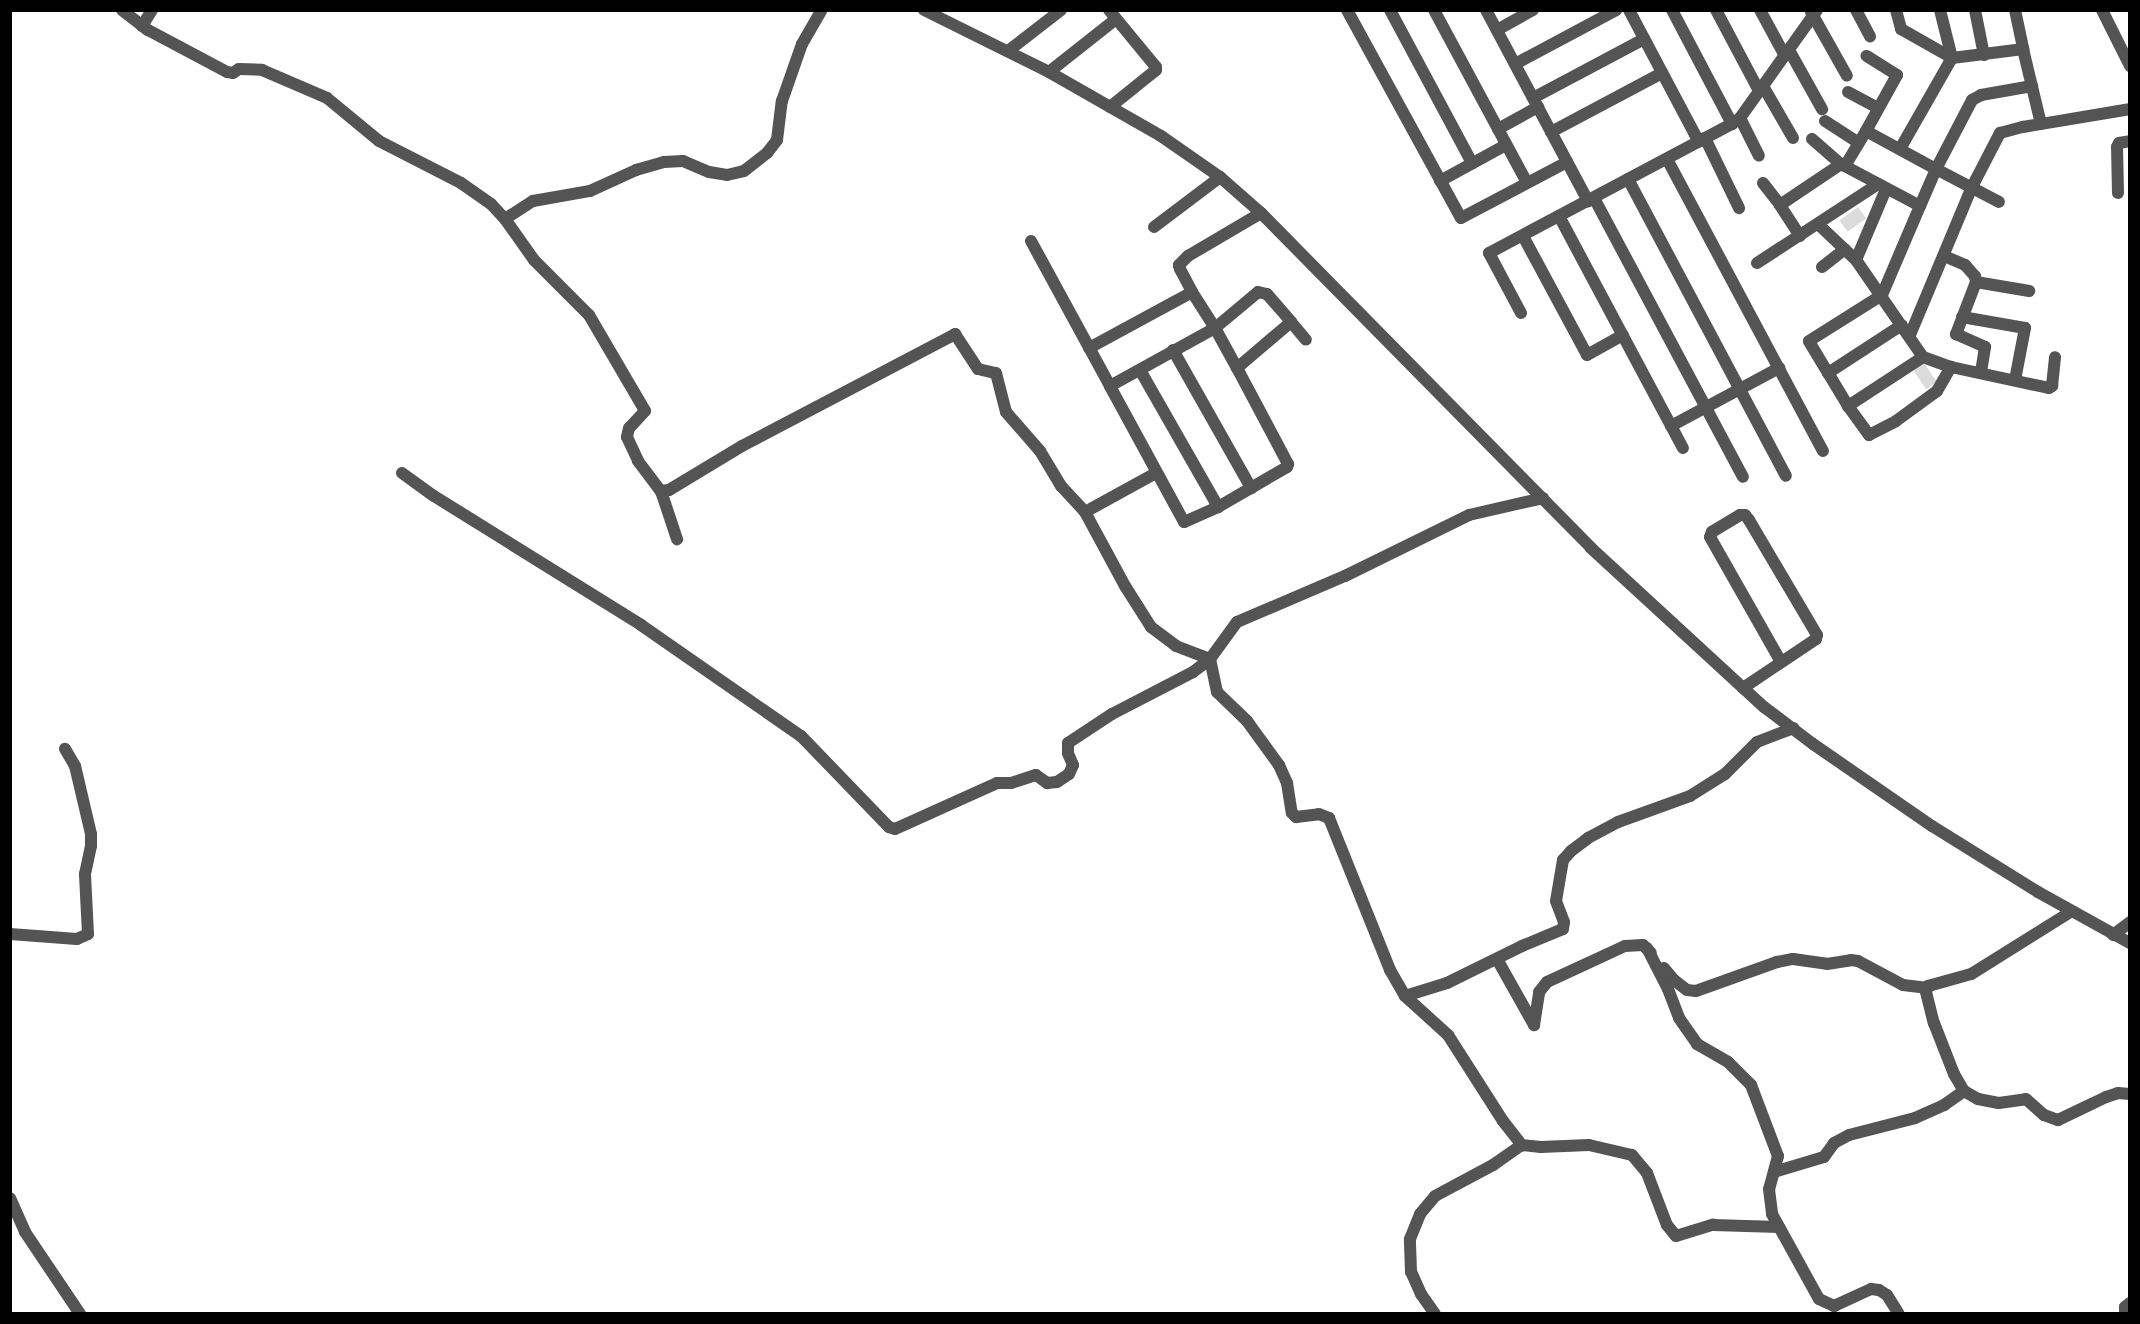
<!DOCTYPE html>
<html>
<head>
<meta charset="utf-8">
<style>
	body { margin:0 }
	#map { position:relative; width:2140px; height:1324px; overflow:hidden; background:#fff; font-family:Barlow,sans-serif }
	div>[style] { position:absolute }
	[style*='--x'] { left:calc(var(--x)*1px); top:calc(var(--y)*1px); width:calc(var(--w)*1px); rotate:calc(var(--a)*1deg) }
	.green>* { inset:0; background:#dbdbdb; transform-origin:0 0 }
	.minor>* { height:12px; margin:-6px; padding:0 6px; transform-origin:6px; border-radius:6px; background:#545454 }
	span { translate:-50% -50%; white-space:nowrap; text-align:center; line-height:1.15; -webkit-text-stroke:5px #fff; paint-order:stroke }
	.frame { position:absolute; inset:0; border:12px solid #000; pointer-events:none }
</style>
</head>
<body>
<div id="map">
	<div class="green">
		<div style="left:1858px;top:207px;width:14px;height:23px;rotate:54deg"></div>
		<div style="left:1924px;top:363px;width:23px;height:13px;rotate:56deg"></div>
	</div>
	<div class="minor">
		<div style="--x:122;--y:10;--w:33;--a:38"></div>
		<div style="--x:148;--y:30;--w:89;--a:28"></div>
		<div style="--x:227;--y:72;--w:6;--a:9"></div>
		<div style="--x:233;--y:73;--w:7;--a:-34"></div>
		<div style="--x:239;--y:69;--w:23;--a:2"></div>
		<div style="--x:262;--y:70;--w:71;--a:23.3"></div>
		<div style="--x:327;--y:98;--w:67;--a:39.6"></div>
		<div style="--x:379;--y:141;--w:92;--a:27.1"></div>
		<div style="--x:461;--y:183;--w:37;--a:35"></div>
		<div style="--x:491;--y:204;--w:21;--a:47"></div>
		<div style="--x:505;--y:219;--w:33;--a:-33"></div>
		<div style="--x:533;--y:201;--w:58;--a:-10"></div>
		<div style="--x:590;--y:191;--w:51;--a:-24.5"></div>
		<div style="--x:636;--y:170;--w:29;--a:-16"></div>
		<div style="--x:664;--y:162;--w:19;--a:-3"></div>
		<div style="--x:683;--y:161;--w:28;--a:23"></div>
		<div style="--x:709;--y:172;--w:18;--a:9"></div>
		<div style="--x:727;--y:175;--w:17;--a:-13"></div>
		<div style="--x:744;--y:171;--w:29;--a:-38"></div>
		<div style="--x:767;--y:153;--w:16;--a:-52"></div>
		<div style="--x:777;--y:140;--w:39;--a:-83"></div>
		<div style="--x:782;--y:101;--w:60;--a:-70.7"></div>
		<div style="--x:802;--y:44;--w:39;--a:-60"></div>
		<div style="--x:924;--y:10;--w:140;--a:26.4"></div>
		<div style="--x:1049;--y:72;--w:129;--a:29.7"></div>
		<div style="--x:1161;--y:136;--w:72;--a:34.8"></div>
		<div style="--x:1220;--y:177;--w:55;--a:41.3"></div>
		<div style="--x:1261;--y:213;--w:470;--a:45.4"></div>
		<div style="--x:1591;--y:548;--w:235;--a:42.6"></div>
		<div style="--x:1764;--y:707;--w:61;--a:37.1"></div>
		<div style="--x:1813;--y:744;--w:145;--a:34.6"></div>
		<div style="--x:1932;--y:826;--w:125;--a:31.9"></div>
		<div style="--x:2038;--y:892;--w:105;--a:29"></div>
		<div style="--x:1109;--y:10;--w:74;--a:50.5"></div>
		<div style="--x:1156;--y:67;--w:3;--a:90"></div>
		<div style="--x:1156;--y:70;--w:59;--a:141.2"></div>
		<div style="--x:1347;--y:10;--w:237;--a:61.3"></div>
		<div style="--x:1461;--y:218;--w:120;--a:-27.8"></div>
		<div style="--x:1390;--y:10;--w:174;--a:61.8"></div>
		<div style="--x:1434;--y:10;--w:196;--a:61.7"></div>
		<div style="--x:1486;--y:10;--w:217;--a:61.9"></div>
		<div style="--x:1629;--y:10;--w:149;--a:62.1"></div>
		<div style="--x:1672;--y:10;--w:129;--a:62.2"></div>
		<div style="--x:1716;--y:10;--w:92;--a:62"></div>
		<div style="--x:1760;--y:10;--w:52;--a:61.5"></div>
		<div style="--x:1856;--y:10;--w:30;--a:62"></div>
		<div style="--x:1896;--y:10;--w:20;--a:75"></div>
		<div style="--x:1901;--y:29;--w:59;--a:29.6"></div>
		<div style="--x:1952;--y:58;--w:72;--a:-7.2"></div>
		<div style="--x:2023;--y:49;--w:77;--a:76.5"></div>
		<div style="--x:1975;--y:10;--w:46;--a:78.7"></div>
		<div style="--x:2015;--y:10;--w:40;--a:78"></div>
		<div style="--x:2102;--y:10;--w:63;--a:63.4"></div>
		<div style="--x:1811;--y:12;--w:73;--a:60.6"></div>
		<div style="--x:142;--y:26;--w:19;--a:-58"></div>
		<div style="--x:1497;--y:30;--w:41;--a:-29.1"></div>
		<div style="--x:1789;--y:50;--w:68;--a:60.8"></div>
		<div style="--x:1008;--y:51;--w:67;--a:-37.7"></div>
		<div style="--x:1515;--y:64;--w:115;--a:-28.1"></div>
		<div style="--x:1049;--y:72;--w:85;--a:-38.3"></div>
		<div style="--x:1763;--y:86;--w:60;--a:60"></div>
		<div style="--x:1848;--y:92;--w:34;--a:28"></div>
		<div style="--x:1533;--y:98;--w:126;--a:-28"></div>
		<div style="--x:1740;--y:118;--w:42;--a:63.4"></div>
		<div style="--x:1825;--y:121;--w:40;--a:32.9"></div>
		<div style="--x:1498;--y:129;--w:46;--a:-28.8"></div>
		<div style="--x:1866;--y:131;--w:64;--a:-61"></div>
		<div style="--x:1897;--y:75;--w:36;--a:-148"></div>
		<div style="--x:1551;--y:132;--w:126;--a:-28"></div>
		<div style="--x:1705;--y:138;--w:78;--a:64.1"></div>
		<div style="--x:1812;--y:139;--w:38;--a:41"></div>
		<div style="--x:1900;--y:149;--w:105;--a:-60.3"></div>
		<div style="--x:1952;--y:58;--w:49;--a:-104"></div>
		<div style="--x:1667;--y:159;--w:331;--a:61.9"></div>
		<div style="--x:1845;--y:166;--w:41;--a:-59"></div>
		<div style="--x:1866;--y:131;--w:80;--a:28.5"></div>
		<div style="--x:1936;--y:169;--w:78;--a:-62.4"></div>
		<div style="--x:1972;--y:100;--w:10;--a:-29"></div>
		<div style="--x:1981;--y:95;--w:52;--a:-10"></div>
		<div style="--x:1628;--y:179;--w:336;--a:62"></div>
		<div style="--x:1440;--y:181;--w:75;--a:-28.6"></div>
		<div style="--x:1763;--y:183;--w:28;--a:52"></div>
		<div style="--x:2118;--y:193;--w:46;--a:-91.2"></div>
		<div style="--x:2117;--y:147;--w:4;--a:-63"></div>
		<div style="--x:2119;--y:143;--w:11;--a:-10"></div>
		<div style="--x:1594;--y:198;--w:316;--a:61.9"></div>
		<div style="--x:1261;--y:213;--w:85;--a:149.5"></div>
		<div style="--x:1188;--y:256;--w:13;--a:135"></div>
		<div style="--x:1179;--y:265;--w:4;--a:76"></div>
		<div style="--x:1180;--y:269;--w:26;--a:62"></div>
		<div style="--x:1192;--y:292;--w:43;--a:57.4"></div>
		<div style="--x:1215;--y:328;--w:46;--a:61.2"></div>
		<div style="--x:1237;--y:368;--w:109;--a:62"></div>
		<div style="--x:1288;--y:464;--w:3;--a:108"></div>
		<div style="--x:1287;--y:467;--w:80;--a:149.9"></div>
		<div style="--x:1218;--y:507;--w:37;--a:156"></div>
		<div style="--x:1184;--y:522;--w:155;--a:-118.6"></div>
		<div style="--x:1110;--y:386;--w:120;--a:-28.9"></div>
		<div style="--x:1215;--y:328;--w:56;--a:-39.9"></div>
		<div style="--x:1258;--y:292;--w:9;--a:13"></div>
		<div style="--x:1267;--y:294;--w:37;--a:49"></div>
		<div style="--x:1559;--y:216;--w:263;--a:61.9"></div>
		<div style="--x:505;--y:219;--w:50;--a:54.7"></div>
		<div style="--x:534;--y:260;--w:78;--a:45"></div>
		<div style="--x:589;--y:315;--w:111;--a:59.7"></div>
		<div style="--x:645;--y:411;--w:23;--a:133"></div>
		<div style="--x:629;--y:428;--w:9;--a:103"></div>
		<div style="--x:627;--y:437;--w:26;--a:65"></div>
		<div style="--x:638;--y:461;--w:38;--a:53"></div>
		<div style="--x:661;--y:491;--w:51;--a:71.6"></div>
		<div style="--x:1819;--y:225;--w:51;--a:43.4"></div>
		<div style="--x:1856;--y:260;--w:118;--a:55.4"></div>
		<div style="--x:1923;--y:357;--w:30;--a:20"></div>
		<div style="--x:1951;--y:367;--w:100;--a:12.1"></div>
		<div style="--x:2049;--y:388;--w:4;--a:-34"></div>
		<div style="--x:2052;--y:386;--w:29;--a:-84"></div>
		<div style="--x:1154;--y:227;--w:83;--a:-37.1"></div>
		<div style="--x:1523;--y:236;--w:135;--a:61.7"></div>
		<div style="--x:1587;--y:355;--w:41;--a:-29.1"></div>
		<div style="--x:1800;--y:236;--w:37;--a:-123"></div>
		<div style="--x:1780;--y:205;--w:73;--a:-33.9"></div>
		<div style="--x:1841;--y:164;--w:89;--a:28"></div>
		<div style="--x:1920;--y:206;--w:40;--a:-66.6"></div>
		<div style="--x:1936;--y:169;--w:71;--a:27.6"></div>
		<div style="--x:1031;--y:241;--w:165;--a:61.4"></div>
		<div style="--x:1944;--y:256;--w:23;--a:23"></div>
		<div style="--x:1965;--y:265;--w:15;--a:48"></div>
		<div style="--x:1975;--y:276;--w:6;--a:81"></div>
		<div style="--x:1976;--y:282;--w:56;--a:111"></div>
		<div style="--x:1956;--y:334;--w:32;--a:24"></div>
		<div style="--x:1985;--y:347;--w:24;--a:99"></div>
		<div style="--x:1856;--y:260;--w:77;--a:-67.1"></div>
		<div style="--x:1757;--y:263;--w:145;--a:-33.1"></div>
		<div style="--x:1822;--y:267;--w:29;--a:-38"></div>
		<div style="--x:1976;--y:282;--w:54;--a:9.6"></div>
		<div style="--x:1521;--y:313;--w:68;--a:-118.1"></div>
		<div style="--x:1489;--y:253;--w:275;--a:-28"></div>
		<div style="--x:1732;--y:124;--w:10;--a:-37"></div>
		<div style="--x:1740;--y:118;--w:133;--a:-54.5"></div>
		<div style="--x:1962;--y:317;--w:64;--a:9.9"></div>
		<div style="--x:2025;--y:328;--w:53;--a:100.9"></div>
		<div style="--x:1910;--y:335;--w:160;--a:-67.3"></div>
		<div style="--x:1972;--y:187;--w:61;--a:-62.6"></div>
		<div style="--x:2000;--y:133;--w:24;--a:-15"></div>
		<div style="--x:2023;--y:127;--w:109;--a:-9.5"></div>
		<div style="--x:1089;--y:348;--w:117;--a:-28.5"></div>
		<div style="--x:1173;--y:350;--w:159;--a:60.5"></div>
		<div style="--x:1923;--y:357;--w:90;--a:146.8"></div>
		<div style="--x:1848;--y:406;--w:36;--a:54"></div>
		<div style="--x:1869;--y:435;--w:30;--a:-27"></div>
		<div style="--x:1896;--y:421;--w:51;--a:-36.2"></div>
		<div style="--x:1937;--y:391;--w:28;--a:-60"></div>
		<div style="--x:1237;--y:368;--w:71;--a:-40.4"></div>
		<div style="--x:1291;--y:322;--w:23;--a:50"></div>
		<div style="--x:1140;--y:370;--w:158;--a:60.3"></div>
		<div style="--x:1828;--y:373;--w:37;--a:-121"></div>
		<div style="--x:1809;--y:341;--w:86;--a:-32.2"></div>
		<div style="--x:1882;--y:295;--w:97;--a:-66.9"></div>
		<div style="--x:1848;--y:406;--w:39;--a:-121"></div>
		<div style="--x:1828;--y:373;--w:88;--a:-33"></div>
		<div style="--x:1671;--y:426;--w:123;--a:-28.2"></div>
		<div style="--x:402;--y:473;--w:39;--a:36"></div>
		<div style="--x:434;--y:496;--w:244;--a:31.9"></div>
		<div style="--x:641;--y:625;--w:195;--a:34.8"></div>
		<div style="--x:801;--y:736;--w:127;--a:46"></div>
		<div style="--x:889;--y:827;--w:6;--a:18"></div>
		<div style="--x:895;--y:829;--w:112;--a:-24.3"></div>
		<div style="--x:997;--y:783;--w:14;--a:0"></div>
		<div style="--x:1011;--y:783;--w:26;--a:-18"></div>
		<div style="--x:1036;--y:775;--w:14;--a:36"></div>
		<div style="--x:1047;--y:783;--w:10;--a:-6"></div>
		<div style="--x:1057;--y:782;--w:14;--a:-34"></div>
		<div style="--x:1069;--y:774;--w:10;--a:-66"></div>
		<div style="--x:1073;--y:765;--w:13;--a:-113"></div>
		<div style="--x:1068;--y:753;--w:10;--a:-90"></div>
		<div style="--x:1068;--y:743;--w:53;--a:-33.4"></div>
		<div style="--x:1112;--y:714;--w:91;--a:-27.4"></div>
		<div style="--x:1193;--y:672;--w:21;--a:-37"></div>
		<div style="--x:1210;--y:659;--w:46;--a:-53.9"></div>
		<div style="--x:1237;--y:622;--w:117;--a:-23.1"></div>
		<div style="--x:1345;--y:576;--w:138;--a:-26.2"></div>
		<div style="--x:1469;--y:515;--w:76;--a:-12.9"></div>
		<div style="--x:661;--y:491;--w:8;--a:-7"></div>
		<div style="--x:669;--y:490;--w:85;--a:-31.1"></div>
		<div style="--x:742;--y:446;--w:241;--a:-27.7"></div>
		<div style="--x:955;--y:334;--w:42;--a:56.7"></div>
		<div style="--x:978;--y:369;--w:18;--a:13"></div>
		<div style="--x:996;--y:373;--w:40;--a:75.6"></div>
		<div style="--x:1006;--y:412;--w:52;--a:48.9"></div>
		<div style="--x:1040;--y:451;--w:41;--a:59"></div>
		<div style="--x:1061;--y:486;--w:35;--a:47"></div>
		<div style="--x:1085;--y:512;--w:84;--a:61.6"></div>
		<div style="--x:1125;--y:586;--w:49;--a:57.6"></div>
		<div style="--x:1151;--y:627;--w:31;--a:37"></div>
		<div style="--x:1176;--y:646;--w:36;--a:21"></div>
		<div style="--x:1085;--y:512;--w:81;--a:-28.8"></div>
		<div style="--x:1210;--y:659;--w:34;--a:78"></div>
		<div style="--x:1217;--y:692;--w:42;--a:44"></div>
		<div style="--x:1247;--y:721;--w:54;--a:54"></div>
		<div style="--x:1279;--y:765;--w:20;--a:66"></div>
		<div style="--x:1287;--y:783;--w:30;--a:81"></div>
		<div style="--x:1292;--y:813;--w:6;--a:45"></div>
		<div style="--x:1296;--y:817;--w:23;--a:-7"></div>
		<div style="--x:1319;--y:814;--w:11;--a:22"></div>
		<div style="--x:1329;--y:818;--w:164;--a:68.1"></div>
		<div style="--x:1390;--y:970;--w:30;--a:60"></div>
		<div style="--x:1405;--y:996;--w:58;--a:42.2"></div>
		<div style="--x:1448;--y:1035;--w:102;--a:57.4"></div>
		<div style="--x:1503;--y:1121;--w:31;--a:52"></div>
		<div style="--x:1522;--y:1145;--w:19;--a:6"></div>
		<div style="--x:1541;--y:1147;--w:48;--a:-2.4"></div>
		<div style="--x:1589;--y:1145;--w:44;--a:13.1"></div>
		<div style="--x:1632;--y:1155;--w:23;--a:50"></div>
		<div style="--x:1647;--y:1173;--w:56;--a:69"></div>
		<div style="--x:1667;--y:1225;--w:14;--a:51"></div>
		<div style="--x:1676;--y:1236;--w:39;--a:-17"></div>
		<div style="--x:1713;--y:1225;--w:66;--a:1.7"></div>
		<div style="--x:1743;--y:688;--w:88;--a:-33.9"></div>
		<div style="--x:1816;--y:639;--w:4;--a:-76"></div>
		<div style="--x:1817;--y:635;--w:134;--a:-120.6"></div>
		<div style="--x:1749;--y:520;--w:6;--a:-129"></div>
		<div style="--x:1745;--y:515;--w:5;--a:180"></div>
		<div style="--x:1740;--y:515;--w:33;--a:149"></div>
		<div style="--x:1712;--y:532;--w:5;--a:112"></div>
		<div style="--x:1710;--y:537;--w:142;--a:60.4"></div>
		<div style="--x:2072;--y:911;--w:119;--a:148"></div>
		<div style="--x:1971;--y:974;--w:45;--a:164.4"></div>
		<div style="--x:1928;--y:986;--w:6;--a:108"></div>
		<div style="--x:1926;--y:992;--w:32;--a:76"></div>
		<div style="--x:1934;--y:1023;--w:55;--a:68.6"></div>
		<div style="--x:1954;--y:1074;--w:20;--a:60"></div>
		<div style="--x:1964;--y:1091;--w:16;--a:30"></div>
		<div style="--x:1978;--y:1099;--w:21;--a:11"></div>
		<div style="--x:1999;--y:1103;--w:27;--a:-8"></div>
		<div style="--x:2026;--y:1099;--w:24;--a:42"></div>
		<div style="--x:2044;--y:1115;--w:15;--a:20"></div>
		<div style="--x:2058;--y:1120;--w:53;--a:-25.6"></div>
		<div style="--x:2106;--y:1097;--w:13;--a:-18"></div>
		<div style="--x:2118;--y:1093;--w:12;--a:5"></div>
		<div style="--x:10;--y:934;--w:67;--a:4.3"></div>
		<div style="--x:77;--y:939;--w:12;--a:-24"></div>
		<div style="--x:88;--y:934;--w:60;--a:-92.9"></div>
		<div style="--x:85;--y:874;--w:29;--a:-78"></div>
		<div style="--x:91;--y:846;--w:12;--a:-90"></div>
		<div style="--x:91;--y:834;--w:70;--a:-103.2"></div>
		<div style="--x:75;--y:766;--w:20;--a:-120"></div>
		<div style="--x:2113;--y:935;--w:21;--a:-37"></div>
		<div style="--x:1647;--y:948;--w:46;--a:62.9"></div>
		<div style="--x:1668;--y:989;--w:31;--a:69"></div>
		<div style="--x:1679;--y:1018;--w:32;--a:55"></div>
		<div style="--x:1697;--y:1044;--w:36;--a:30"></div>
		<div style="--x:1728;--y:1062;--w:33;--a:45"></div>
		<div style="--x:1751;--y:1085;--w:76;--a:69.2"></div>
		<div style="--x:1778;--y:1156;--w:34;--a:105"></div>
		<div style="--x:1769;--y:1189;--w:25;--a:83"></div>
		<div style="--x:1772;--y:1214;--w:97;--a:61.1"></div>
		<div style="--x:1819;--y:1299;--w:17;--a:25"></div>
		<div style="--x:1834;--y:1306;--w:41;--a:-24.7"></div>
		<div style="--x:1871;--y:1289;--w:8;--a:7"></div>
		<div style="--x:1879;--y:1290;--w:9;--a:32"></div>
		<div style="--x:1887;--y:1295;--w:22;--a:58"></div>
		<div style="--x:1497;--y:959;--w:76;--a:60.7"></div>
		<div style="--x:1664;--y:968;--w:16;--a:50"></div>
		<div style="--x:1674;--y:980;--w:16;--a:38"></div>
		<div style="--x:1687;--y:990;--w:9;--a:6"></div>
		<div style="--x:1696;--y:991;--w:86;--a:-19.7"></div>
		<div style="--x:1777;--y:962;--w:16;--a:-11"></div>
		<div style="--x:1793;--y:959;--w:34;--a:8"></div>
		<div style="--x:1827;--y:964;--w:24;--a:-9"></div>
		<div style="--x:1851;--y:960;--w:7;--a:8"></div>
		<div style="--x:1858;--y:961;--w:51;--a:28.1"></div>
		<div style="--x:1903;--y:985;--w:23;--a:7"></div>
		<div style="--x:1405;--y:996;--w:44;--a:-17.2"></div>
		<div style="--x:1447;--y:983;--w:84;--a:-26.3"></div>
		<div style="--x:1522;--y:946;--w:44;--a:-22.5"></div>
		<div style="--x:1563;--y:929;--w:7;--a:-82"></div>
		<div style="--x:1564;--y:922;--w:22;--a:-111"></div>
		<div style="--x:1556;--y:901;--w:42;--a:-80.3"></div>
		<div style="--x:1563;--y:860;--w:12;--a:-48"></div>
		<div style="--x:1571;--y:851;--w:21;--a:-37"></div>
		<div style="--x:1588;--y:838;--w:34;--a:-28"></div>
		<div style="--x:1618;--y:822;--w:77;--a:-19.9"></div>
		<div style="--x:1690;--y:796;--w:41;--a:-32.2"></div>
		<div style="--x:1725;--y:774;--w:45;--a:-45"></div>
		<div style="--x:1757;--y:742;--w:39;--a:-21"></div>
		<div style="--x:1534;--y:1025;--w:33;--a:-81"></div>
		<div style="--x:1539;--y:992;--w:13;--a:-51"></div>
		<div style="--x:1547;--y:982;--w:86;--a:-24.8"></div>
		<div style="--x:1625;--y:946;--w:18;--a:-3"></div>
		<div style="--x:1643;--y:945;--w:11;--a:45"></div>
		<div style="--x:1774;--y:1172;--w:52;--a:-16.7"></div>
		<div style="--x:1824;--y:1157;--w:17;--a:-54"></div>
		<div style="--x:1834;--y:1143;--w:17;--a:-28"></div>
		<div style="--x:1849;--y:1135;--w:68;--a:-14.4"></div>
		<div style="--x:1915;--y:1118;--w:32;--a:-24"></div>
		<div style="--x:1944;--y:1105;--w:24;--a:-35"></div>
		<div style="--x:10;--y:1198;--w:37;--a:66"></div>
		<div style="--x:25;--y:1232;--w:99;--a:56.1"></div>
		<div style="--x:1435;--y:1314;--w:24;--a:-125"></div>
		<div style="--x:1421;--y:1294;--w:24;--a:-114"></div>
		<div style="--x:1411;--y:1272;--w:33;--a:-92"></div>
		<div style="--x:1410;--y:1239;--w:27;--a:-68"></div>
		<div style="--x:1420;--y:1214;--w:23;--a:-50"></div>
		<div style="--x:1435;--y:1196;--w:66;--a:-28.1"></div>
		<div style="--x:1493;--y:1165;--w:35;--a:-35"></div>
		<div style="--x:2125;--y:1314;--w:7;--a:-90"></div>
		<div style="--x:2125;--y:1307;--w:6;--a:-39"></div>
	</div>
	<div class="frame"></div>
</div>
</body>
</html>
